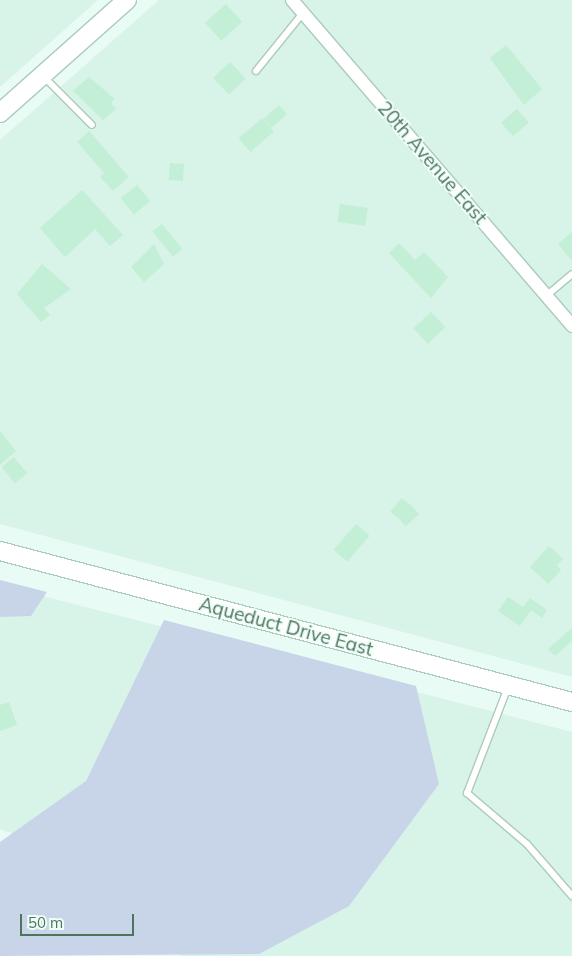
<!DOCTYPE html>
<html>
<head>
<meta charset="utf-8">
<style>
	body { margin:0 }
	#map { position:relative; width:572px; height:956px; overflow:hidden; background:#e9fbf5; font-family:Mulish,sans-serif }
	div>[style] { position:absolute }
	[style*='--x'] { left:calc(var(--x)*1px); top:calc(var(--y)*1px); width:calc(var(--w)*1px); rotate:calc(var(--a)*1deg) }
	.residential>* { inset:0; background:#d8f3e7 }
	.green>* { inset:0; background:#c8d5e9 }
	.building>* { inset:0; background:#c2efd5; transform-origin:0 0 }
	.roads { filter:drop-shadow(1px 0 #adcbba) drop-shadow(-1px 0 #adcbba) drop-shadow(0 1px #adcbba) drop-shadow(0 -1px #adcbba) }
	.lane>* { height:6px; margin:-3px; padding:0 3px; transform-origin:3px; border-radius:3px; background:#fff }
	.street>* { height:12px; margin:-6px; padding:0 6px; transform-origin:6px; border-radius:6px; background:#fff }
	.secondary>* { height:18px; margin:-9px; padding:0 9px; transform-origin:9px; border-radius:9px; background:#fff }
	span { translate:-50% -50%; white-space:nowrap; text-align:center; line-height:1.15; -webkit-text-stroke:4px #f0fef9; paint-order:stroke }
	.street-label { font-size:19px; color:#4e755c }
	.scale { position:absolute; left:20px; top:914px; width:114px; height:22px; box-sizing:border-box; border:2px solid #4e755c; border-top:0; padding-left:6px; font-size:15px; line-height:18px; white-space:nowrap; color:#4e755c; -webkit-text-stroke:4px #f0fef9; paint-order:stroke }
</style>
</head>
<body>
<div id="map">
	<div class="residential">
		<div style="clip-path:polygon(0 0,98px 0,0 87px)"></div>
		<div style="clip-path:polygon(159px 0,572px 0,572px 677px,0 524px,0 140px)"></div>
		<div style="clip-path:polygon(0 585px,572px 732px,572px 956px,179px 956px,230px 913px,0 829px)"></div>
	</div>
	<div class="green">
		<div style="clip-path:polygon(0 580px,47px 592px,31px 616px,0 617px)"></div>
		<div style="clip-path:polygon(164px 620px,416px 686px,439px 784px,349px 906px,259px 954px,0 956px,0 842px,86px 781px)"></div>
	</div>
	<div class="building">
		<div style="left:226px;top:4px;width:24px;height:28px;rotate:48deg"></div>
		<div style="clip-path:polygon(506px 45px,542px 89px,524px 105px,490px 58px)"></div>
		<div style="left:230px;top:62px;width:23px;height:23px;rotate:47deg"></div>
		<div style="clip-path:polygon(89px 77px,115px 99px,111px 103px,116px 109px,103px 120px,73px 91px)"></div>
		<div style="left:279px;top:105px;width:12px;height:21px;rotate:48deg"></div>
		<div style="left:517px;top:109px;width:18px;height:21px;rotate:49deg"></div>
		<div style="left:262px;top:118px;width:18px;height:31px;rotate:49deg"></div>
		<div style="clip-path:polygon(89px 131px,129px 177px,113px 191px,100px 177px,104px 173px,77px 142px)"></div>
		<div style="left:170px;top:163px;width:14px;height:17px;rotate:4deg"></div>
		<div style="left:137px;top:185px;width:21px;height:21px;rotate:51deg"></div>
		<div style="clip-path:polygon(82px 190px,123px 235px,110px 246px,95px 229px,65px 257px,40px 228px)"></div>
		<div style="left:340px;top:204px;width:28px;height:18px;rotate:8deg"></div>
		<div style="left:162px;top:224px;width:32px;height:12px;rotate:51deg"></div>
		<div style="clip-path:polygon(572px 232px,572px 261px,558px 244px)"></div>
		<div style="clip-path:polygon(399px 243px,415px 260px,424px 252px,448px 277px,431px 298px,389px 253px)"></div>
		<div style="clip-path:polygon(154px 244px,164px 264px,144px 282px,131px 267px)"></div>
		<div style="clip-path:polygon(42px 264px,71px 289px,44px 308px,50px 315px,41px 322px,17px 294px)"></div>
		<div style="left:431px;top:312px;width:21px;height:24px;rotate:47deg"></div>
		<div style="clip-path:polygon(0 431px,16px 451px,0 465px)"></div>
		<div style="left:14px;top:457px;width:21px;height:16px;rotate:51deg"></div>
		<div style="left:402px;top:498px;width:8px;height:18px;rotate:40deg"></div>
		<div style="left:409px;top:503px;width:15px;height:18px;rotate:48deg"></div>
		<div style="left:356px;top:524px;width:18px;height:34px;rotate:41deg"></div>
		<div style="clip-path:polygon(549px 546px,563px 559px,557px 565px,561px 570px,548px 584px,530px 567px)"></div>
		<div style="clip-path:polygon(508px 597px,523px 607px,530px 598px,547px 610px,542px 618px,531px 610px,520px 626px,498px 611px)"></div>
		<div style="clip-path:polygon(572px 628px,572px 641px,555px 656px,548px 649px)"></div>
		<div style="clip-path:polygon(9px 702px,17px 725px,0 731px,0 705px)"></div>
	</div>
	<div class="roads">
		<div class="lane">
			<div style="--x:256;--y:71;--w:75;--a:-51"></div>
			<div style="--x:43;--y:76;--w:69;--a:45"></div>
			<div style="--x:546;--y:296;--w:34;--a:-40"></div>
			<div style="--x:508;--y:687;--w:114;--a:111.1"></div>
			<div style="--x:467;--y:793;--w:79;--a:40.4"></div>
			<div style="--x:527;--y:844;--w:69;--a:49.1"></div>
		</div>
		<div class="street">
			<div style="--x:292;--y:0;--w:430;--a:49.3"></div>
		</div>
		<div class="secondary">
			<div style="--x:0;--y:113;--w:170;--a:-41.7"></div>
			<div style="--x:0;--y:551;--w:592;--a:14.79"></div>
		</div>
	</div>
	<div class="street-label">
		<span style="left:432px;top:163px;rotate:49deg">20th Avenue East</span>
		<span style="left:286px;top:627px;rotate:15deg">Aqueduct Drive East</span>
	</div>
	<div class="scale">50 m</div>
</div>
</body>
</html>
